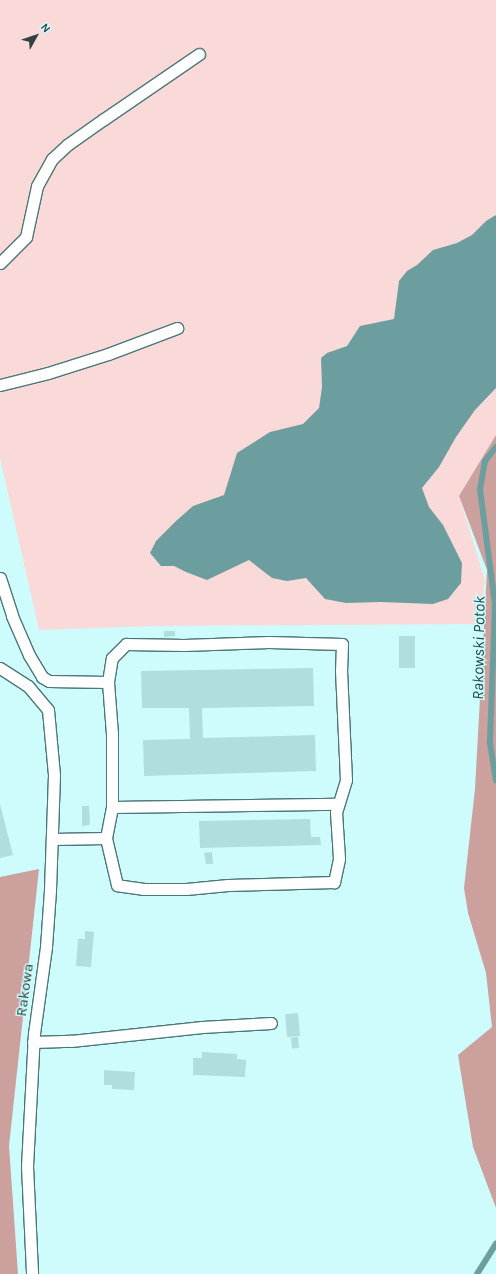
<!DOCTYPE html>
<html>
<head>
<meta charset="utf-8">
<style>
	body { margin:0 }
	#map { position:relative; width:496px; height:1274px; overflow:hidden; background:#cefcfc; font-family:Karla,sans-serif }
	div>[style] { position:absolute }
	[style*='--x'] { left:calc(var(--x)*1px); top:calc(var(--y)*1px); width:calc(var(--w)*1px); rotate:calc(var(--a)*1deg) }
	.green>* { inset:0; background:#fadad8 }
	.forest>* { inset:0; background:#cca09d }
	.water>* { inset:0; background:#6c9e9f }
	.stream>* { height:6px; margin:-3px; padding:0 3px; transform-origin:3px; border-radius:3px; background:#6c9e9f }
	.building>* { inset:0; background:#b0ddde; transform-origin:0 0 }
	.roads { filter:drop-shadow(1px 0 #4c7677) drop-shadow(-1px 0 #4c7677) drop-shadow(0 1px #4c7677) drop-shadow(0 -1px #4c7677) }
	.service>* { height:11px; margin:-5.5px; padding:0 5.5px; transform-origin:5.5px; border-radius:5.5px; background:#fff }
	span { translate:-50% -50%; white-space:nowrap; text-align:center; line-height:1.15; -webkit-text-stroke:3px #cefcfc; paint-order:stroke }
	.street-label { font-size:15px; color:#2f4141 }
	.water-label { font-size:16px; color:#1b4a4b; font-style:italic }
	.north { position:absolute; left:16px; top:16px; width:40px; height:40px; -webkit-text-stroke:3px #cefcfc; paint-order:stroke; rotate:50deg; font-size:11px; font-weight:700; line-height:16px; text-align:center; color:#2f4141 }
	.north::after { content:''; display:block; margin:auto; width:14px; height:18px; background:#2f4141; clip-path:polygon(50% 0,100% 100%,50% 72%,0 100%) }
</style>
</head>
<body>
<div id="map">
	<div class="green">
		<div style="clip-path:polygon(0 0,496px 0,496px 435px,459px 496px,485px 580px,479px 624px,154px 626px,39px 630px,0 458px)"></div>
	</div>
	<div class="forest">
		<div style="clip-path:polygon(496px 435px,496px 1208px,473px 1147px,458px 1055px,492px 1027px,486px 973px,468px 913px,464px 888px,475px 789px,487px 570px,459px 496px)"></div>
		<div style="clip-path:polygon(39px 869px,9px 1146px,18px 1274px,0 1274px,0 877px)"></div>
	</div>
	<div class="water">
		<div style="clip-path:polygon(496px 215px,496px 388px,475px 410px,456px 437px,439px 467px,422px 488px,429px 507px,443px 525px,462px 563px,461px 583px,448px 599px,433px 604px,381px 602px,346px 603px,325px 599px,306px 578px,287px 581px,272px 578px,249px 560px,207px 580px,186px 572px,174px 566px,161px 566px,150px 553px,156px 541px,176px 521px,193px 506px,224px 495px,237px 453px,270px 432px,303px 424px,319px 408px,322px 387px,321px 358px,327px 353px,347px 346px,360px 326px,394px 319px,399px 281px,407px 271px,417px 265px,433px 250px,457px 243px,472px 235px,486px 221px)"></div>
	</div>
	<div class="stream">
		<div style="--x:496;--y:447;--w:18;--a:128"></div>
		<div style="--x:485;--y:461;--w:28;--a:100"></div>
		<div style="--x:480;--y:489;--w:117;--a:82.6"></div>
		<div style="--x:495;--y:605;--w:138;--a:92.1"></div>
		<div style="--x:490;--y:743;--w:38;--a:81"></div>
		<div style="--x:477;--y:1274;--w:36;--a:-58"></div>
	</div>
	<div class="building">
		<div style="clip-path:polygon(164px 631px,175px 631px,175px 636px,164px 637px)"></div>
		<div style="left:399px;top:636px;width:16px;height:32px"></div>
		<div style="clip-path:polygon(313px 668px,314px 706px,202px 708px,203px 738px,315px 735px,316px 771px,144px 776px,143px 740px,190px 739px,189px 708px,142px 708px,141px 671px)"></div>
		<div style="clip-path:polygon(0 804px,13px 855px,0 858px)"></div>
		<div style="clip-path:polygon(82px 806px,89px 806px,90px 825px,82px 826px)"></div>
		<div style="clip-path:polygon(310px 819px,311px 837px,320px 837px,321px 845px,200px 848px,199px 821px)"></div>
		<div style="clip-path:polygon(212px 852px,213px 864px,206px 864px,204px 853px)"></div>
		<div style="clip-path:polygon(85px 931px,94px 932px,91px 967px,76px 966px,78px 939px,85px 939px)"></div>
		<div style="left:298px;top:1013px;width:23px;height:13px;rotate:85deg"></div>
		<div style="left:298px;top:1037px;width:11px;height:7px;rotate:85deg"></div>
		<div style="clip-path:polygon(202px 1052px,237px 1054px,237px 1059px,246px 1060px,245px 1077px,193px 1075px,193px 1058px,202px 1058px)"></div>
		<div style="clip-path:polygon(104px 1070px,135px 1072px,134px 1090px,112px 1089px,112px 1085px,104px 1085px)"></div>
	</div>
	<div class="roads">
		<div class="service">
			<div style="--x:0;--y:263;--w:37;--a:-45"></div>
			<div style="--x:26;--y:237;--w:52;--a:-77.8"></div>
			<div style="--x:37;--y:186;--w:31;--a:-61"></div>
			<div style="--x:52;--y:159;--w:21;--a:-43"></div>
			<div style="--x:67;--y:145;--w:45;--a:-35.1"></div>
			<div style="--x:104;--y:119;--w:115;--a:-34.4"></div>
			<div style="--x:0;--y:385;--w:49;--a:-14"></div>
			<div style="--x:48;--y:373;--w:63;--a:-17.6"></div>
			<div style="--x:108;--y:354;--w:74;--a:-20.6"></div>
			<div style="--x:0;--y:578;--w:40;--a:72"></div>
			<div style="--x:12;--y:616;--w:43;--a:66.4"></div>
			<div style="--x:29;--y:655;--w:26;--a:59"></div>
			<div style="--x:42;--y:677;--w:8;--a:30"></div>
			<div style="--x:49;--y:681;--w:59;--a:1"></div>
			<div style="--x:0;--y:668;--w:33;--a:33"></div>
			<div style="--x:28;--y:686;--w:31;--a:50"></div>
			<div style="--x:48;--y:710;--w:65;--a:84.7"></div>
			<div style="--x:54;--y:775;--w:115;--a:92"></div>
			<div style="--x:50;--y:890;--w:57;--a:94"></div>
			<div style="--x:46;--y:947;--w:87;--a:97.9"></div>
			<div style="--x:34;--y:1033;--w:133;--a:93"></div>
			<div style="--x:27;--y:1166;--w:108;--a:87.3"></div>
			<div style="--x:112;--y:807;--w:226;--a:-0.8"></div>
			<div style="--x:52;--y:839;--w:54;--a:-1.1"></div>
			<div style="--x:106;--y:838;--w:32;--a:-79"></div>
			<div style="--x:112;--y:807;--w:73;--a:-90"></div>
			<div style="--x:112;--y:734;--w:52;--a:-94.4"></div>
			<div style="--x:108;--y:682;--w:24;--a:-81"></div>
			<div style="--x:112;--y:658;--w:20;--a:-45"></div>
			<div style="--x:126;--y:644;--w:58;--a:1"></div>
			<div style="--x:184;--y:645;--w:85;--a:-2"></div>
			<div style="--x:269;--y:642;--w:73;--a:1.6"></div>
			<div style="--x:342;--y:644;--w:26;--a:92"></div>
			<div style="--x:341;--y:670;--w:110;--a:87.4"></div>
			<div style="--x:346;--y:780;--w:34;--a:107"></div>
			<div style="--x:336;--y:812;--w:47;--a:86.3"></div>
			<div style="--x:339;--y:859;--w:24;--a:102"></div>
			<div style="--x:334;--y:882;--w:106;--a:178.4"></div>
			<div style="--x:228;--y:885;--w:42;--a:174.6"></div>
			<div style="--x:186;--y:889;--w:42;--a:180"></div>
			<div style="--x:144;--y:889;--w:27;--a:-172"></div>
			<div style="--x:117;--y:885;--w:48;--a:-103.2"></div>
			<div style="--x:33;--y:1042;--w:38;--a:-2"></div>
			<div style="--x:71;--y:1041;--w:132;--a:-6.1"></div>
			<div style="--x:202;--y:1027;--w:69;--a:-3.3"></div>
		</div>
	</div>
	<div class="street-label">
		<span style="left:25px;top:990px;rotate:-82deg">Rakowa</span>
	</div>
	<div class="water-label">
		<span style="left:479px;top:648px;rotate:-89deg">Rakowski Potok</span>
	</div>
	<div class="north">N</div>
</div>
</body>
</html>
